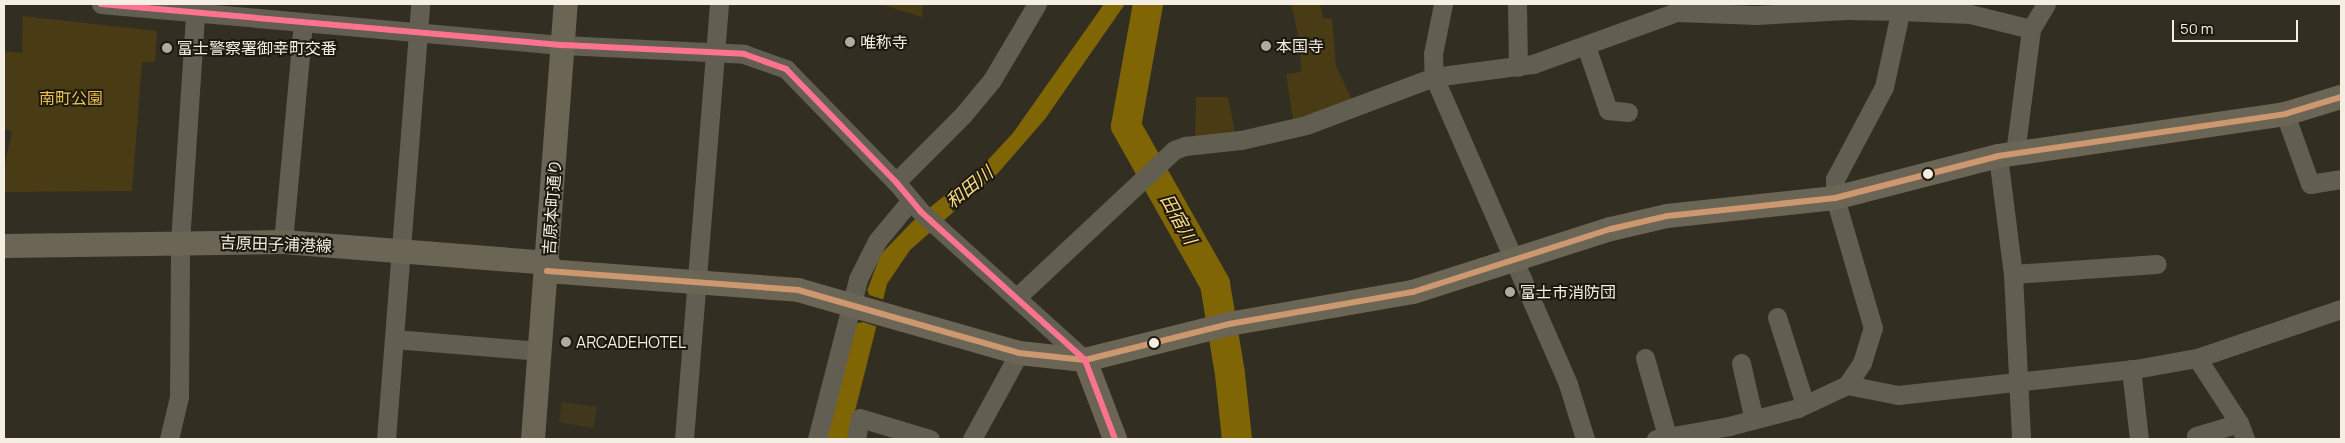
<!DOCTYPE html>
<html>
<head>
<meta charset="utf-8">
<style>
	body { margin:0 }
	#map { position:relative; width:2345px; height:443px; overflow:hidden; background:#332e22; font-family:Manrope,"Noto Sans JP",sans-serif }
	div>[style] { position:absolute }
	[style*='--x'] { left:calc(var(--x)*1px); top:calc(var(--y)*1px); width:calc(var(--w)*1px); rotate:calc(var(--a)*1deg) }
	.built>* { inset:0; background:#40371d; transform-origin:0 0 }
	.green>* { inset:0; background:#493c15 }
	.water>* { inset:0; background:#7f6503 }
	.pier>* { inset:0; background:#332e22 }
	.river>* { height:30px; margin:-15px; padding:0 15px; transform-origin:15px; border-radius:15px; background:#7f6503 }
	.minor>* { height:19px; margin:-9.5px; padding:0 9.5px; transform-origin:9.5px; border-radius:9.5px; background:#625e52 }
	.major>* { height:24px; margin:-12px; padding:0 12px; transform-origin:12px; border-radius:12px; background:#6a6555 }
	.bus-1>* { height:6px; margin:-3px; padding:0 3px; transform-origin:3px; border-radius:3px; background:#cd976f }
	.bus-2>* { height:6px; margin:-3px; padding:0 3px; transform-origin:3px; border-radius:3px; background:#fc738d }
	.dots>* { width:14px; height:14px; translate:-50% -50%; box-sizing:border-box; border:2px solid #1d1910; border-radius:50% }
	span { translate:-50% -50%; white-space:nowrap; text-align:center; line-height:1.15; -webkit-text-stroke:4px #1d1910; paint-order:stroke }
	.poi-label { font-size:16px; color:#f4efe2 }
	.left { translate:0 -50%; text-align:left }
	.park-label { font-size:16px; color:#e8c04a }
	.street-label { font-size:16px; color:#f4efe2 }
	.water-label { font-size:18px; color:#fbdc85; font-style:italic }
	.frame { position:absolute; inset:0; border:5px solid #f4efe2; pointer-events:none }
	.scale { position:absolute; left:2172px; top:20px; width:126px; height:22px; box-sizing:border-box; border:2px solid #f4efe2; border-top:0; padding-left:6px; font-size:15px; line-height:18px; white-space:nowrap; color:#f4efe2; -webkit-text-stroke:4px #1d1910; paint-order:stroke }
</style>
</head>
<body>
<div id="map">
	<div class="built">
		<div style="left:562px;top:402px;width:35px;height:21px;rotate:8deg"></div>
	</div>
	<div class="green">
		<div style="clip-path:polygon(886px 4px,923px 4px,922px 17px,886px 6px)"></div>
		<div style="clip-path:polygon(1291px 4px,1320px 4px,1323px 18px,1332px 19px,1336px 66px,1353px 102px,1293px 119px,1286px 74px,1301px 72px,1300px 43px)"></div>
		<div style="clip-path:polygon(23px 16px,157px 31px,155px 62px,142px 62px,132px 191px,4px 192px,4px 169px,12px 131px,4px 129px,4px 51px,22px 53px)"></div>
		<div style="clip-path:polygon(1196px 97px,1228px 97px,1235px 132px,1195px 137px)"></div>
	</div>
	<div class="water">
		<div style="clip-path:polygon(1104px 4px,1125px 4px,1045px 119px,998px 173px,910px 250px,887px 284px,848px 439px,823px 439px,863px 301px,881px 254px,912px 222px,986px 162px,1013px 133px)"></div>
	</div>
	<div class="pier">
		<div style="clip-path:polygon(866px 287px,869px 295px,885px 300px,878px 327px,863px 322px,853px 324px)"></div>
	</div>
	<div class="river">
		<div style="--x:1148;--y:4;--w:124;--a:100.2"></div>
		<div style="--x:1126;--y:126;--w:181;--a:60.6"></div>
		<div style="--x:1215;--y:284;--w:91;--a:80.5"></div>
		<div style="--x:1230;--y:374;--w:65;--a:83.9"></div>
	</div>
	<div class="minor">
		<div style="--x:101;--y:4;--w:464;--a:5.1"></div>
		<div style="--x:563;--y:45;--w:181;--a:2.8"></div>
		<div style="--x:744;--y:54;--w:45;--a:19.7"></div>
		<div style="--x:786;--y:69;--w:158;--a:45.8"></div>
		<div style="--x:896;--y:182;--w:38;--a:50"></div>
		<div style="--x:920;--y:211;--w:222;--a:42.1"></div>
		<div style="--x:1443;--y:4;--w:51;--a:101.3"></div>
		<div style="--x:1433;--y:54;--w:23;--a:88"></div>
		<div style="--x:1434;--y:77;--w:335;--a:66.4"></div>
		<div style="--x:1568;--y:384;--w:58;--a:72.8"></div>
		<div style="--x:1517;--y:4;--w:63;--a:89.1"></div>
		<div style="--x:1586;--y:46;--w:68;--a:71"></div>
		<div style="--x:1608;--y:110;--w:20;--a:6"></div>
		<div style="--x:2285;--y:114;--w:74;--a:70.3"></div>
		<div style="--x:2310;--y:184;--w:31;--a:-9"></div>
		<div style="--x:2015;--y:153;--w:125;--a:-82.6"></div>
		<div style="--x:2031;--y:29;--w:29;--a:-59"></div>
		<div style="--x:1998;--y:156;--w:119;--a:82.8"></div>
		<div style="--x:2013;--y:274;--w:165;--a:87.2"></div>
		<div style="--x:896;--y:182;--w:95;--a:-45"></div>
		<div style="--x:963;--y:115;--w:45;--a:-50.4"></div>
		<div style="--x:992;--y:80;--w:88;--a:-59.4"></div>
		<div style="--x:283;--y:242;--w:221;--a:-84.8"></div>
		<div style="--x:2013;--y:274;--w:144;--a:-4"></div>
		<div style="--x:1016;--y:298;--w:216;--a:-43.1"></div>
		<div style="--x:1174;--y:150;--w:12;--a:-20"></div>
		<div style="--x:1185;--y:146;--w:56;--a:-6.1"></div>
		<div style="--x:1241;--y:140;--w:67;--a:-13"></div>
		<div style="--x:1306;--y:125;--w:137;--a:-20.6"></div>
		<div style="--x:1434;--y:77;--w:100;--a:-7.5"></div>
		<div style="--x:1533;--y:64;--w:153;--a:-19.9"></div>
		<div style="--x:1677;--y:12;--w:79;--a:2.2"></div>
		<div style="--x:1756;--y:15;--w:91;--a:-3.1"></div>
		<div style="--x:1847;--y:10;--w:53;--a:1.1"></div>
		<div style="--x:1900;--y:11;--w:70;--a:2.5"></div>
		<div style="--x:1970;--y:14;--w:63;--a:13.8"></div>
		<div style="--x:1777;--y:317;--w:92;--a:72.3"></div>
		<div style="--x:394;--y:339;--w:146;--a:4.7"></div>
		<div style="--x:1645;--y:358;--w:81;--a:74.2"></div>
		<div style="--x:2197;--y:358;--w:77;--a:57.1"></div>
		<div style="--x:2239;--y:423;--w:17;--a:69"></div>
		<div style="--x:1741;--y:363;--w:58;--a:77.2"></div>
		<div style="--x:2131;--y:369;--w:70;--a:83.5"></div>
		<div style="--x:1847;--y:385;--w:52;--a:11.1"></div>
		<div style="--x:1898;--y:395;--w:238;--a:-6.3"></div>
		<div style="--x:2135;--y:369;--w:63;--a:-10.1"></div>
		<div style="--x:2197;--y:358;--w:152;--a:-18.8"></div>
		<div style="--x:169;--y:439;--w:43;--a:-76.6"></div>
		<div style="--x:179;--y:397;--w:155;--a:-89.6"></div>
		<div style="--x:180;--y:242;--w:239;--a:-86.2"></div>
		<div style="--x:386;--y:439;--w:436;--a:-85.5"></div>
		<div style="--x:684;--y:439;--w:436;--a:-85.4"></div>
		<div style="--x:817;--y:439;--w:165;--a:-75.6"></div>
		<div style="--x:858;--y:279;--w:42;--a:-63.4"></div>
		<div style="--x:877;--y:241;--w:53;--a:-50.3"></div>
		<div style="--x:856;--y:439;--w:21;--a:-79"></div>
		<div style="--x:860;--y:418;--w:73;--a:16.7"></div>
		<div style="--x:972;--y:439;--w:98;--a:-61.3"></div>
		<div style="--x:1656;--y:439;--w:74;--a:-10.1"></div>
		<div style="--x:1729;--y:426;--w:71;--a:-14.6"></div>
		<div style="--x:1798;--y:408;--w:54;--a:-25.1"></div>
		<div style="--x:1847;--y:385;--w:27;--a:-56"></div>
		<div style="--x:1862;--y:363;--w:37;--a:-73"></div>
		<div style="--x:1873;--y:328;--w:135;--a:-106.3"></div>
		<div style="--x:1835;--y:198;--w:19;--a:-90"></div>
		<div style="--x:1835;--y:179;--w:104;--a:-62"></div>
		<div style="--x:1884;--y:87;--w:85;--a:-77.8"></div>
		<div style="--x:2196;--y:439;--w:3;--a:-90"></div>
		<div style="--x:2196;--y:436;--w:45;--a:-16.8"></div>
	</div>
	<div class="major">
		<div style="--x:4;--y:246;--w:279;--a:-0.8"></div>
		<div style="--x:283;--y:242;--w:266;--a:4.5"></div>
		<div style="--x:547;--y:271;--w:252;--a:4.3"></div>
		<div style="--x:798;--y:290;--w:230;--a:15.9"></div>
		<div style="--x:1019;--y:353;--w:66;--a:6.1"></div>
		<div style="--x:1085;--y:360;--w:148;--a:-14"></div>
		<div style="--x:1229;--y:324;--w:187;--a:-9.9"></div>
		<div style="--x:1413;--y:292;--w:208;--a:-17.7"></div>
		<div style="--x:1611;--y:229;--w:57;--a:-13.1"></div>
		<div style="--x:1667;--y:216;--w:169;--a:-6.1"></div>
		<div style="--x:1835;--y:198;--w:168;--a:-14.4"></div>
		<div style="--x:1998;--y:156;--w:290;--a:-8.3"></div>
		<div style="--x:2285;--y:114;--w:59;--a:-16.9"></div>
		<div style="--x:1085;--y:360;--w:85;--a:69.2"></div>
		<div style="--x:533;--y:439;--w:436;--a:-85.7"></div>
	</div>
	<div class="bus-1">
		<div style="--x:547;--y:271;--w:252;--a:4.3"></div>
		<div style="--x:798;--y:290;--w:230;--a:15.9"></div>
		<div style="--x:1019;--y:353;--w:66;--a:6.1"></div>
		<div style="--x:1085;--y:360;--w:148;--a:-14"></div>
		<div style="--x:1229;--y:324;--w:187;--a:-9.9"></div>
		<div style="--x:1413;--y:292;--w:208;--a:-17.7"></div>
		<div style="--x:1611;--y:229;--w:57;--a:-13.1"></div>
		<div style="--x:1667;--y:216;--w:169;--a:-6.1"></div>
		<div style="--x:1835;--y:198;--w:168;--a:-14.4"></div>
		<div style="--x:1998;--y:156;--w:290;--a:-8.3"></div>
		<div style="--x:2285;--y:114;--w:59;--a:-16.9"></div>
	</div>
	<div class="bus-2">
		<div style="--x:101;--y:4;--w:464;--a:5.1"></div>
		<div style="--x:563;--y:45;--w:181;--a:2.8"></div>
		<div style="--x:744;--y:54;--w:45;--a:19.7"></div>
		<div style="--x:786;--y:69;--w:158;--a:45.8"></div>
		<div style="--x:896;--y:182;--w:38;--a:50"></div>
		<div style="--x:920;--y:211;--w:222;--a:42.1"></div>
		<div style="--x:1085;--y:360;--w:85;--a:69.2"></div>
	</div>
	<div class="dots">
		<div style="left:850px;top:42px;background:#b0ab9f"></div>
		<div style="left:1266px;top:46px;background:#b0ab9f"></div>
		<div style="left:167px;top:48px;background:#b0ab9f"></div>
		<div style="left:1928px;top:174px;background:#f4efe2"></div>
		<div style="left:1510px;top:292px;background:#b0ab9f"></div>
		<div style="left:566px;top:342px;background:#b0ab9f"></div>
		<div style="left:1154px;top:343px;background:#f4efe2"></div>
	</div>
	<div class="poi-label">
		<span class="left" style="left:860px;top:42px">唯称寺</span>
		<span class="left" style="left:1276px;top:46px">本国寺</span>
		<span class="left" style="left:177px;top:48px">富士警察署御幸町交番</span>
		<span class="left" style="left:1520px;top:292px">富士市消防団</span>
		<span class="left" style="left:576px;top:342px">ARCADEHOTEL</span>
	</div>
	<div class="park-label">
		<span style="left:71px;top:98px">南町公園</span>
	</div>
	<div class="street-label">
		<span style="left:552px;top:207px;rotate:-86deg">吉原本町通り</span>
		<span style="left:276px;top:244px;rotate:2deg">吉原田子浦港線</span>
	</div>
	<div class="water-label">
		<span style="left:969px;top:187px;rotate:-39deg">和田川</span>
		<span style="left:1179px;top:219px;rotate:61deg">田宿川</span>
	</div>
	<div class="frame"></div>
	<div class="scale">50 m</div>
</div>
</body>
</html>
